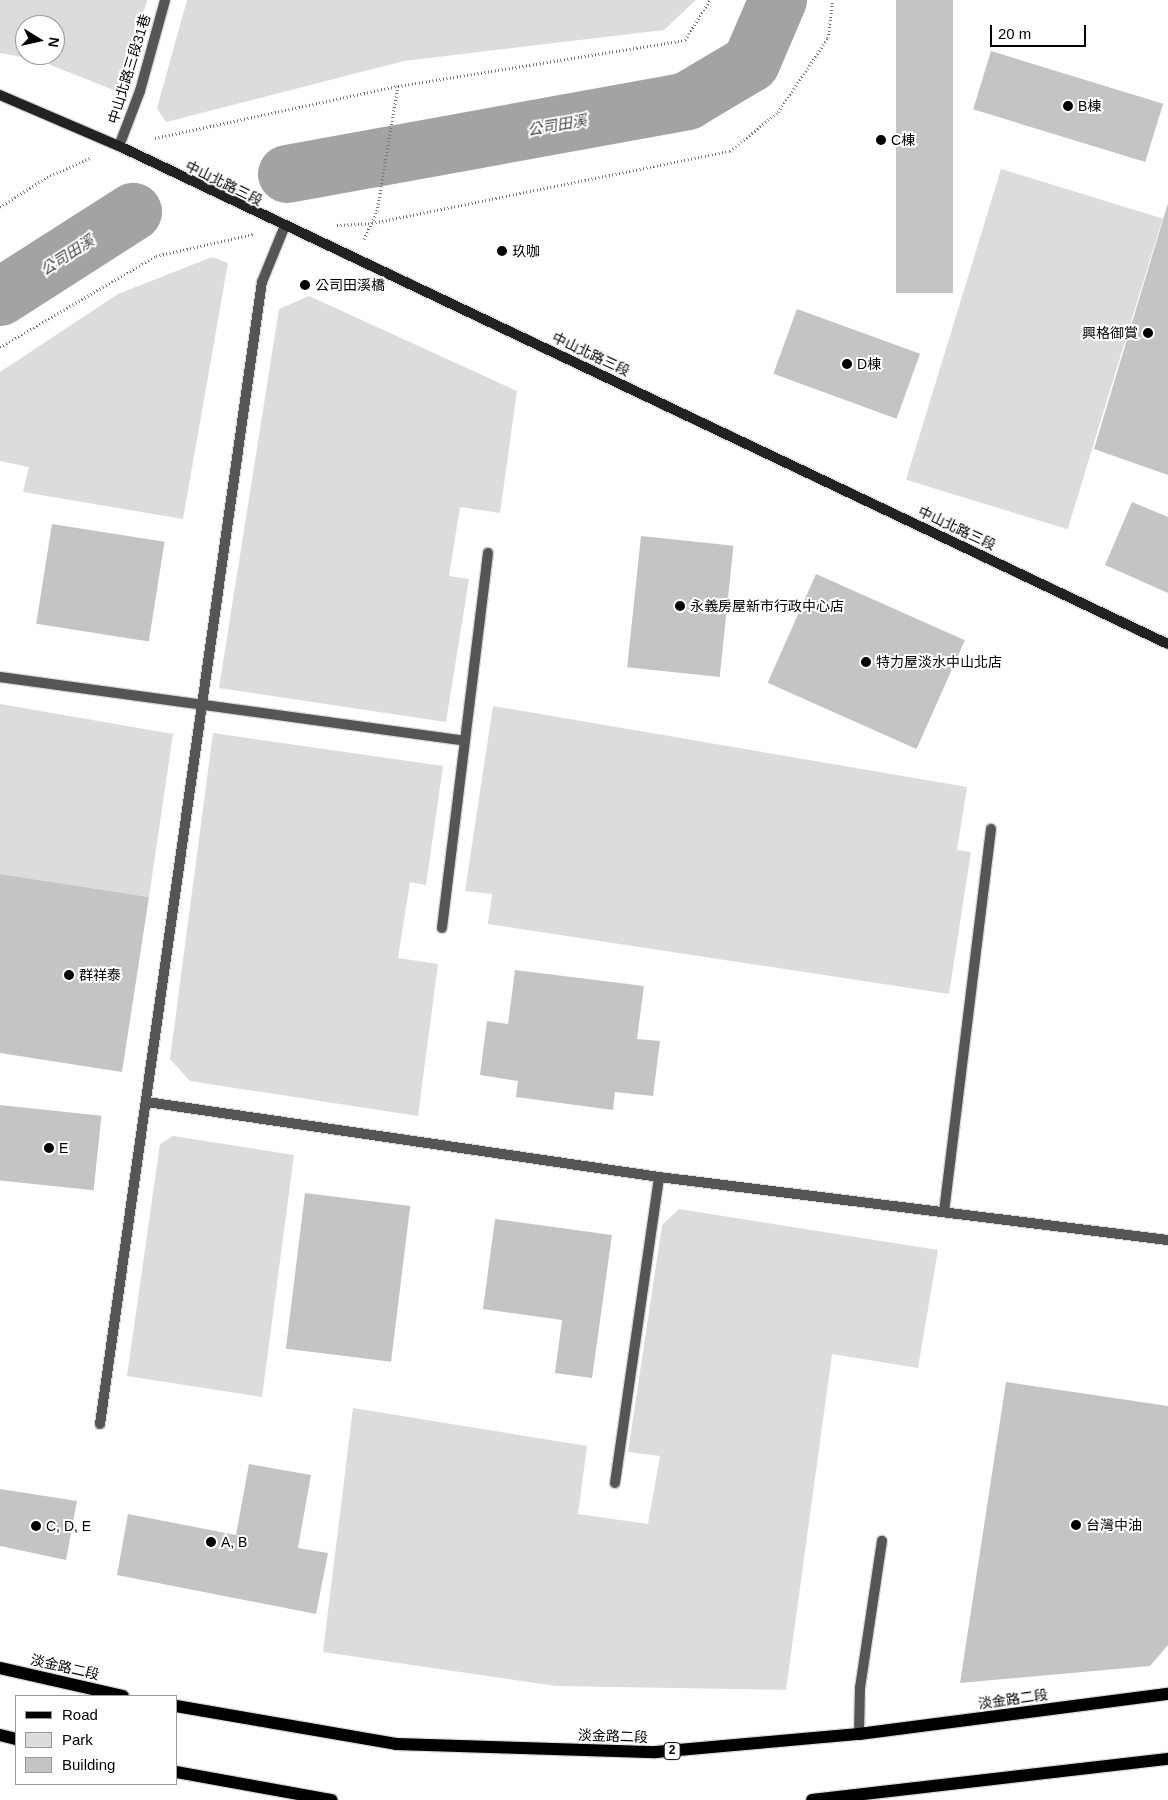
<!DOCTYPE html>
<html>
<head>
<meta charset="utf-8">
<style>
	body { margin:0 }
	#map { position:relative; width:1168px; height:1800px; overflow:hidden; background:#fff; font-family:Helvetica,"Noto Sans TC",sans-serif }
	div>[style] { position:absolute }
	[style*='--x'] { left:calc(var(--x)*1px); top:calc(var(--y)*1px); width:calc(var(--w)*1px); rotate:calc(var(--a)*1deg) }
	.green>* { inset:0; background:#dcdcdc; transform-origin:0 0 }
	.river>* { height:58px; margin:-29px; padding:0 29px; transform-origin:29px; border-radius:29px; background:#a3a3a3 }
	.building>* { inset:0; background:#c4c4c4; transform-origin:0 0 }
	.path>* { height:3px; margin-top:-1.5px; transform-origin:0; background:repeating-linear-gradient(90deg,#777 0 1px,transparent 0 3.5px) }
	.roads { filter:drop-shadow(1px 0 #dbdbdb) drop-shadow(-1px 0 #dbdbdb) drop-shadow(0 1px #dbdbdb) drop-shadow(0 -1px #dbdbdb) }
	.lane>* { height:10px; margin:-5px; padding:0 5px; transform-origin:5px; border-radius:5px; background:#555 }
	.street>* { height:10px; margin:-5px; padding:0 5px; transform-origin:5px; border-radius:5px; background:#555 }
	.secondary>* { height:10px; margin:-5px; padding:0 5px; transform-origin:5px; border-radius:5px; background:#222 }
	.primary>* { height:12px; margin:-6px; padding:0 6px; transform-origin:6px; border-radius:6px; background:#000 }
	.dots>* { width:14px; height:14px; translate:-50% -50%; box-sizing:border-box; border:2px solid #fff; border-radius:50% }
	span { translate:-50% -50%; white-space:nowrap; text-align:center; line-height:1.15; -webkit-text-stroke:4px #fff; paint-order:stroke }
	.shield-label span { padding:1px 4px; background:#fff; border:1px solid; border-radius:4px; -webkit-text-stroke-width:0 }
	.shield-label { font-size:12px; color:#000; font-weight:700 }
	.street-label { font-size:14px; color:#000 }
	.poi-label { font-size:14px; color:#000 }
	.left { translate:0 -50%; text-align:left }
	.right { translate:-100% -50%; text-align:right }
	.water-label { font-size:15px; color:#444; font-style:italic }
	.legend { position:absolute; left:15px; top:1695px; width:162px; height:90px; box-sizing:border-box; background:#fff; border:1px solid #999; margin:0; padding:6px 9px; list-style:none; font-size:15px; color:#000 }
	.legend li { display:flex; align-items:center; gap:10px; height:25px }
	.legend b { width:25px; border:1px solid #999 }
	.north { position:absolute; left:15px; top:15px; width:50px; height:50px; box-sizing:border-box; background:#fff; border:1px solid #999; border-radius:50%; rotate:99deg; font-size:14px; font-weight:700; line-height:20px; text-align:center; color:#000 }
	.north::after { content:''; display:block; margin:auto; width:18px; height:22px; background:#000; clip-path:polygon(50% 0,100% 100%,50% 72%,0 100%) }
	.scale { position:absolute; left:990px; top:25px; width:96px; height:22px; box-sizing:border-box; border:2px solid #000; border-top:0; padding-left:6px; font-size:15px; line-height:18px; white-space:nowrap; color:#000; -webkit-text-stroke:4px #fff; paint-order:stroke }
</style>
</head>
<body>
<div id="map">
	<div class="green">
		<div style="clip-path:polygon(evenodd,0 0,147px 0,121px 93px,38px 60px,0 53px,0 0,25px 25px,55px 25px,55px 55px,25px 55px,25px 25px)"></div>
		<div style="clip-path:polygon(187px 0,696px 0,664px 30px,404px 61px,166px 122px,157px 108px)"></div>
		<div style="left:1001px;top:169px;width:169px;height:325px;rotate:17deg"></div>
		<div style="clip-path:polygon(212px 257px,228px 263px,183px 519px,23px 492px,29px 467px,0 461px,0 372px,118px 294px)"></div>
		<div style="clip-path:polygon(309px 296px,517px 391px,500px 513px,460px 507px,449px 576px,469px 579px,446px 722px,219px 688px,279px 309px)"></div>
		<div style="clip-path:polygon(0 704px,173px 734px,149px 897px,0 874px)"></div>
		<div style="clip-path:polygon(493px 706px,967px 787px,957px 850px,971px 852px,949px 994px,488px 924px,492px 894px,465px 891px)"></div>
		<div style="clip-path:polygon(213px 733px,443px 766px,426px 885px,410px 882px,398px 958px,438px 964px,418px 1116px,190px 1081px,170px 1059px)"></div>
		<div style="clip-path:polygon(173px 1136px,294px 1155px,262px 1397px,127px 1376px,160px 1144px)"></div>
		<div style="clip-path:polygon(679px 1209px,938px 1250px,918px 1368px,832px 1354px,786px 1690px,556px 1686px,323px 1652px,353px 1408px,587px 1446px,578px 1514px,648px 1524px,660px 1456px,628px 1452px,662px 1225px)"></div>
	</div>
	<div class="river">
		<div style="--x:287;--y:174;--w:407;--a:-10.3"></div>
		<div style="--x:687;--y:101;--w:74;--a:-30.7"></div>
		<div style="--x:751;--y:63;--w:69;--a:-66.8"></div>
		<div style="--x:0;--y:297;--w:158;--a:-32.6"></div>
	</div>
	<div class="building">
		<div style="left:896px;top:0;width:57px;height:293px"></div>
		<div style="left:991px;top:51px;width:180px;height:61px;rotate:17deg"></div>
		<div style="clip-path:polygon(1168px 203px,1168px 475px,1094px 449px)"></div>
		<div style="left:797px;top:309px;width:131px;height:69px;rotate:20deg"></div>
		<div style="clip-path:polygon(1132px 502px,1168px 517px,1168px 593px,1105px 565px)"></div>
		<div style="left:52px;top:524px;width:114px;height:101px;rotate:9deg"></div>
		<div style="left:641px;top:536px;width:93px;height:132px;rotate:6deg"></div>
		<div style="left:816px;top:574px;width:163px;height:119px;rotate:24deg"></div>
		<div style="clip-path:polygon(0 874px,149px 897px,122px 1072px,0 1053px)"></div>
		<div style="clip-path:polygon(515px 970px,644px 986px,637px 1039px,660px 1041px,653px 1096px,615px 1092px,613px 1110px,516px 1097px,518px 1081px,480px 1075px,487px 1021px,508px 1024px)"></div>
		<div style="left:0;top:1105px;width:102px;height:75px;rotate:6deg"></div>
		<div style="left:305px;top:1193px;width:106px;height:157px;rotate:7deg"></div>
		<div style="clip-path:polygon(495px 1219px,612px 1235px,592px 1378px,555px 1373px,562px 1320px,483px 1309px)"></div>
		<div style="clip-path:polygon(1006px 1382px,1168px 1406px,1168px 1645px,1150px 1666px,960px 1683px)"></div>
		<div style="clip-path:polygon(249px 1464px,311px 1475px,298px 1548px,328px 1553px,316px 1614px,117px 1575px,128px 1514px,236px 1535px)"></div>
		<div style="clip-path:polygon(0 1489px,77px 1501px,66px 1560px,0 1546px)"></div>
	</div>
	<div class="path">
		<div style="--x:155;--y:138;--w:249;--a:-12.1"></div>
		<div style="--x:398;--y:86;--w:291;--a:-9.1"></div>
		<div style="--x:685;--y:40;--w:47;--a:-58"></div>
		<div style="--x:0;--y:207;--w:56;--a:-32.6"></div>
		<div style="--x:47;--y:177;--w:47;--a:-23.8"></div>
		<div style="--x:337;--y:225;--w:35;--a:-3"></div>
		<div style="--x:372;--y:223;--w:365;--a:-11.4"></div>
		<div style="--x:730;--y:151;--w:62;--a:-39.1"></div>
		<div style="--x:778;--y:112;--w:89;--a:-56"></div>
		<div style="--x:828;--y:38;--w:38;--a:-83"></div>
		<div style="--x:364;--y:239;--w:31;--a:-65"></div>
		<div style="--x:377;--y:211;--w:127;--a:-80.5"></div>
		<div style="--x:0;--y:347;--w:181;--a:-30.3"></div>
		<div style="--x:156;--y:256;--w:100;--a:-12.7"></div>
	</div>
	<div class="roads">
		<div class="lane">
			<div style="--x:859;--y:1734;--w:46;--a:-88.8"></div>
			<div style="--x:860;--y:1688;--w:149;--a:-81.5"></div>
		</div>
		<div class="street">
			<div style="--x:119;--y:146;--w:59;--a:-69.1"></div>
			<div style="--x:140;--y:91;--w:94;--a:-74.6"></div>
			<div style="--x:0;--y:677;--w:469;--a:7.8"></div>
			<div style="--x:442;--y:928;--w:378;--a:-83"></div>
			<div style="--x:147;--y:1102;--w:517;--a:8.33"></div>
			<div style="--x:659;--y:1177;--w:513;--a:7.06"></div>
			<div style="--x:944;--y:1212;--w:386;--a:-83"></div>
			<div style="--x:100;--y:1424;--w:1153;--a:-81.93"></div>
			<div style="--x:262;--y:282;--w:58;--a:-67.8"></div>
			<div style="--x:615;--y:1483;--w:309;--a:-81.8"></div>
		</div>
		<div class="secondary">
			<div style="--x:0;--y:95;--w:129;--a:23.2"></div>
			<div style="--x:119;--y:146;--w:1161;--a:25.4"></div>
		</div>
		<div class="primary">
			<div style="--x:0;--y:1668;--w:126;--a:12.8"></div>
			<div style="--x:176;--y:1706;--w:223;--a:9.8"></div>
			<div style="--x:396;--y:1744;--w:260;--a:1.8"></div>
			<div style="--x:656;--y:1752;--w:204;--a:-5.1"></div>
			<div style="--x:859;--y:1734;--w:312;--a:-7.4"></div>
			<div style="--x:0;--y:1735;--w:16;--a:14"></div>
			<div style="--x:176;--y:1772;--w:158;--a:10.2"></div>
			<div style="--x:812;--y:1800;--w:358;--a:-6.6"></div>
		</div>
	</div>
	<div class="dots">
		<div style="left:1068px;top:106px;background:#000"></div>
		<div style="left:881px;top:140px;background:#000"></div>
		<div style="left:502px;top:251px;background:#000"></div>
		<div style="left:305px;top:285px;background:#000"></div>
		<div style="left:1148px;top:333px;background:#000"></div>
		<div style="left:847px;top:364px;background:#000"></div>
		<div style="left:680px;top:606px;background:#000"></div>
		<div style="left:866px;top:662px;background:#000"></div>
		<div style="left:69px;top:975px;background:#000"></div>
		<div style="left:49px;top:1148px;background:#000"></div>
		<div style="left:1076px;top:1525px;background:#000"></div>
		<div style="left:36px;top:1526px;background:#000"></div>
		<div style="left:211px;top:1542px;background:#000"></div>
	</div>
	<div class="shield-label">
		<span style="left:672px;top:1751px">2</span>
	</div>
	<div class="street-label">
		<span style="left:129px;top:69px;rotate:-73deg">中山北路三段31巷</span>
		<span style="left:224px;top:183px;rotate:26deg">中山北路三段</span>
		<span style="left:591px;top:354px;rotate:25deg">中山北路三段</span>
		<span style="left:957px;top:528px;rotate:25deg">中山北路三段</span>
		<span style="left:65px;top:1667px;rotate:13deg">淡金路二段</span>
		<span style="left:1013px;top:1699px;rotate:-8deg">淡金路二段</span>
		<span style="left:613px;top:1736px;rotate:2deg">淡金路二段</span>
	</div>
	<div class="poi-label">
		<span class="left" style="left:1078px;top:106px">B棟</span>
		<span class="left" style="left:891px;top:140px">C棟</span>
		<span class="left" style="left:512px;top:251px">玖咖</span>
		<span class="left" style="left:315px;top:285px">公司田溪橋</span>
		<span class="right" style="left:1138px;top:333px">興格御賞</span>
		<span class="left" style="left:857px;top:364px">D棟</span>
		<span class="left" style="left:690px;top:606px">永義房屋新市行政中心店</span>
		<span class="left" style="left:876px;top:662px">特力屋淡水中山北店</span>
		<span class="left" style="left:79px;top:975px">群祥泰</span>
		<span class="left" style="left:59px;top:1148px">E</span>
		<span class="left" style="left:1086px;top:1525px">台灣中油</span>
		<span class="left" style="left:46px;top:1526px">C, D, E</span>
		<span class="left" style="left:221px;top:1542px">A, B</span>
	</div>
	<div class="water-label">
		<span style="left:557px;top:125px;rotate:-10deg">公司田溪</span>
		<span style="left:67px;top:255px;rotate:-33deg">公司田溪</span>
	</div>
	<ul class="legend">
	<li><b style="height:6px;background:#000"></b>Road</li>
	<li><b style="height:14px;background:#dcdcdc"></b>Park</li>
	<li><b style="height:14px;background:#c4c4c4"></b>Building</li>
	</ul>
	<div class="north">N</div>
	<div class="scale">20 m</div>
</div>
</body>
</html>
